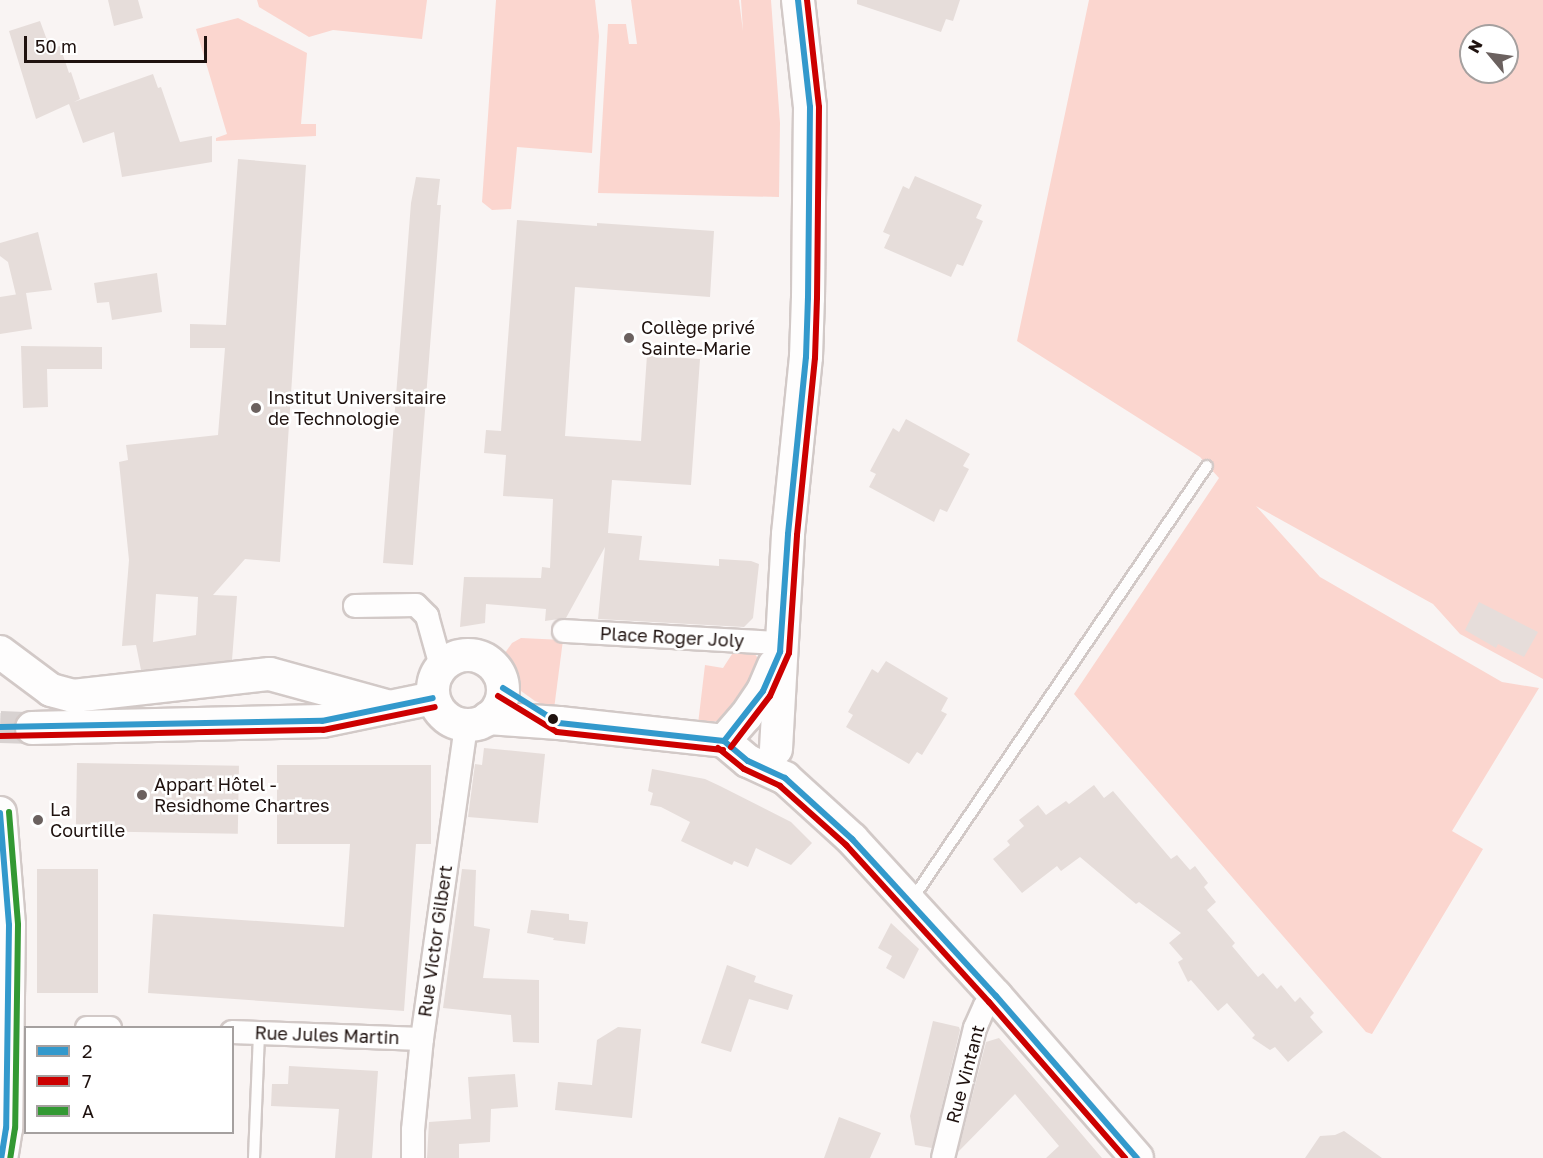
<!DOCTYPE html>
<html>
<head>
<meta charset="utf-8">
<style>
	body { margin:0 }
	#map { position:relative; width:1543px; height:1158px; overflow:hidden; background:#f9f4f3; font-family:"Golos Text",sans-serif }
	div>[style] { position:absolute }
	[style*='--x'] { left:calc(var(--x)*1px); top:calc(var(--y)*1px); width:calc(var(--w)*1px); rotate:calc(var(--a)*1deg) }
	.green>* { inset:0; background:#fbd6cf }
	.building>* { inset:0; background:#e6ddda; transform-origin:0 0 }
	.secondary-tunnel>* { height:32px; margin-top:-16px; transform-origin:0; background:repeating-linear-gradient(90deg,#d8d2d1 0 32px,transparent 0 48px) }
	.roads { filter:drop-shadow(2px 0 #d2c9c7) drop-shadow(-2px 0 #d2c9c7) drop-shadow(0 2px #d2c9c7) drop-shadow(0 -2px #d2c9c7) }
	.lane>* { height:10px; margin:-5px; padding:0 5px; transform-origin:5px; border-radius:5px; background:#fefdfd }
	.street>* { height:22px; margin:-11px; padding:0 11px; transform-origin:11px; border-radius:11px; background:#fefdfd }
	.secondary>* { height:32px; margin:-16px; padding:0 16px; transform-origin:16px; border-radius:16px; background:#fefdfd }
	.secondary>.ring { margin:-16px; padding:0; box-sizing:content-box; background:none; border:32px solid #fefdfd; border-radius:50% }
	.bus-1>* { height:6px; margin:-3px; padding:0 3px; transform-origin:3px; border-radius:3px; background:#39c }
	.bus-2>* { height:6px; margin:-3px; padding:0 3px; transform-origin:3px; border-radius:3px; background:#c00 }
	.bus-3>* { height:6px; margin:-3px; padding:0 3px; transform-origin:3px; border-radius:3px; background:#393 }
	.dots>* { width:16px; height:16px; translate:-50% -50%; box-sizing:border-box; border:3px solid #fff; border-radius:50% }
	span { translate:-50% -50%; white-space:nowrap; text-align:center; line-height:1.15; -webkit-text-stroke:5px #fff; paint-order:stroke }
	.poi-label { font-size:18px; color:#1f120f }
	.left { translate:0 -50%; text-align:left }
	.street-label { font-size:18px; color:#1f120f }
	.legend { position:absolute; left:24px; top:1026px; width:210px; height:108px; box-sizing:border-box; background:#fff; border:2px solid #a5a09f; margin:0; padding:8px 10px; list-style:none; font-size:18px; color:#1f120f }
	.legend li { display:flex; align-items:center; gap:12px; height:30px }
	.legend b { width:30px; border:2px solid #a5a09f }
	.north { position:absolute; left:1459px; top:24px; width:60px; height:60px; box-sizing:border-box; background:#fff; border:2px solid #a5a09f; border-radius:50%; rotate:299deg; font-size:16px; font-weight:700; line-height:24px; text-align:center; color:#1f120f }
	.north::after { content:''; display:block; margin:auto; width:21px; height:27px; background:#6b615f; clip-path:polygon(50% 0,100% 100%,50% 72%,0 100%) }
	.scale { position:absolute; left:24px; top:36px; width:183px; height:27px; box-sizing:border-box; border:3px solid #1f120f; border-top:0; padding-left:8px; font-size:18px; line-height:21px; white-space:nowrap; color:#1f120f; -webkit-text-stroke:4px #fff; paint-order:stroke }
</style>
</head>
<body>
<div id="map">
	<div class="green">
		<div style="clip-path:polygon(257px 0,427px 0,422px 39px,333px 30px,309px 37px,259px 7px)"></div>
		<div style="clip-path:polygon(496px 0,595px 0,599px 36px,592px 153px,517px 147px,511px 209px,492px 210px,482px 202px)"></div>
		<div style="clip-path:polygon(631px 0,739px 0,743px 31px,741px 0,771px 0,780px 123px,779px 197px,598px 193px,608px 24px,626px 24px,629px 44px,637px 44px)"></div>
		<div style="clip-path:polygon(evenodd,1089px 0,1543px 0,1543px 679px,1460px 634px,1433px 604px,1256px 506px,1320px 577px,1502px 682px,1539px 688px,1452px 831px,1483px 849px,1372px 1034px,1366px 1032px,1074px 694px,1219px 478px,1200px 457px,1017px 341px,1089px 0,1471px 36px,1507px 36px,1507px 72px,1471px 72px,1471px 36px)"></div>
		<div style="clip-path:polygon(238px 18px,307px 53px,301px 124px,316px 124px,316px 136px,216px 141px,216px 138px,227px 134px,196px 29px)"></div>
		<div style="clip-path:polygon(521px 638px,563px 640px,554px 709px,535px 701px,521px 691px,505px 670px,503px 662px,505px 653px,512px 643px)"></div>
		<div style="clip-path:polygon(734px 651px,753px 652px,762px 663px,734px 712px,717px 721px,698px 724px,705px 665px,723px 668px)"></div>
	</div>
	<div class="building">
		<div style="clip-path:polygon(108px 0,138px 0,143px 18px,114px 26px)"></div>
		<div style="clip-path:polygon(857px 0,960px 0,953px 21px,946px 19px,941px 32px,857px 4px)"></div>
		<div style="clip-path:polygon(40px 21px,47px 40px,51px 39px,54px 48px,60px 46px,69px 73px,71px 72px,80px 99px,74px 102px,153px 74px,158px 88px,161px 87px,180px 142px,212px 136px,212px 162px,122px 177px,114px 132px,83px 143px,69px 104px,36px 119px,9px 31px)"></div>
		<div style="clip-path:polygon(evenodd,238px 159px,306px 165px,280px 562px,245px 559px,213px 595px,237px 596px,232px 660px,141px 670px,136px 645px,122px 646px,129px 560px,119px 462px,128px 460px,126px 445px,218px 435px,225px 348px,190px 348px,190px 324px,226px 325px,238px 159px,156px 594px,198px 597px,196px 635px,153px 642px,156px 594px)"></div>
		<div style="clip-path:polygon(915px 176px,982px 205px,976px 218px,983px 221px,963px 266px,957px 264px,951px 277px,884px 248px,890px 235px,883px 232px,903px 186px,909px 189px)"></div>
		<div style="clip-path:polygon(416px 177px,440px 179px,437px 205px,441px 205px,413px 565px,383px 563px,411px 203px)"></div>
		<div style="clip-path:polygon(517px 220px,597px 226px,597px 223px,714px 231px,710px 297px,575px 287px,565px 436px,641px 441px,647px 355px,700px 359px,691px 485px,612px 480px,608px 533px,642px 536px,639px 560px,719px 566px,719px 559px,751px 561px,759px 564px,753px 618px,744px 627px,598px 619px,605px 547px,566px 618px,545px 621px,546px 609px,486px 604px,485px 623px,460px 627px,464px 577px,541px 578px,542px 567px,550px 568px,553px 499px,503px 496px,506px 455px,484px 453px,486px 430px,501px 431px)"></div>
		<div style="clip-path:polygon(38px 232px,52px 290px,26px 293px,32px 329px,0 334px,0 297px,19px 294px,16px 295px,8px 262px,0 256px,0 243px)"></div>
		<div style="clip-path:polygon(157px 273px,162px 312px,112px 320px,109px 302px,97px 303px,94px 283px)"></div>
		<div style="clip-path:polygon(21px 346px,102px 347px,102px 369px,47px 369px,48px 407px,23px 408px)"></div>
		<div style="clip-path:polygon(906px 419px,970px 454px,963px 466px,969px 469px,947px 512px,940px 509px,934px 522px,869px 487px,876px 474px,870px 471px,893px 428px,899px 432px)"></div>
		<div style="clip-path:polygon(1479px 602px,1538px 632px,1524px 657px,1498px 644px,1496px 648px,1465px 630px)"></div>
		<div style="clip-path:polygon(886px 661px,948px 698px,941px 711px,947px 714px,922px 755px,917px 752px,909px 764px,846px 727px,853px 715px,848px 712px,872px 669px,878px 673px)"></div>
		<div style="clip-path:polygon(484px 748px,545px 754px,538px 823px,468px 817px,475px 764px,482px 765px)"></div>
		<div style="left:77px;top:763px;width:162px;height:68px;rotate:1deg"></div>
		<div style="clip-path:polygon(277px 765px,431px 765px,431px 844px,416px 844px,404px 1011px,148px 993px,153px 914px,344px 927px,350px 844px,277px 844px)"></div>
		<div style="clip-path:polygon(652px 769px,705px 779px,720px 786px,791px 822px,812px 843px,791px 865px,756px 848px,748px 867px,734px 861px,732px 865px,681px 841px,690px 822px,661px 807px,650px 805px,653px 793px,648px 791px)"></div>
		<div style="clip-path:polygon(1094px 785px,1104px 798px,1113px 791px,1171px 859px,1177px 855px,1190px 870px,1195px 866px,1208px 883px,1204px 887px,1216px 902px,1207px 910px,1235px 943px,1232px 946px,1258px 977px,1263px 973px,1277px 989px,1281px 985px,1295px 1002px,1300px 997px,1314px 1013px,1310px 1017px,1323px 1032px,1288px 1062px,1275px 1047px,1270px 1050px,1252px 1038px,1255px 1035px,1227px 1003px,1218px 1011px,1191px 980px,1188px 982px,1178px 962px,1183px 959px,1169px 943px,1181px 933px,1139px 902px,1136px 904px,1080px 857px,1061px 871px,1057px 866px,1022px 893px,993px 859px,1010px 845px,1007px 841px,1024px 826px,1019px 820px,1038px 805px,1046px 815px,1066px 801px,1069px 804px)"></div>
		<div style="left:37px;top:869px;width:61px;height:124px"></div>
		<div style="clip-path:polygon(462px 869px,476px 870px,474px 926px,490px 929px,483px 978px,539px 980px,539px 1043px,513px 1042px,511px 1015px,443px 1008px)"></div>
		<div style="clip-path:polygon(531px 910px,569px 914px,569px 920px,588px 922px,585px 944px,553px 940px,554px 938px,527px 933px)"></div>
		<div style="clip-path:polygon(891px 923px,919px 949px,904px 979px,886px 968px,892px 956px,878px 948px)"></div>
		<div style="clip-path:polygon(727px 965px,756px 976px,754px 982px,793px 995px,788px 1010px,749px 999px,731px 1052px,701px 1043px)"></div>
		<div style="clip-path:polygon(933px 1021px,959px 1027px,960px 1030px,932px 1148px,915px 1145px,910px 1116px)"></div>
		<div style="clip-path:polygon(618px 1027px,641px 1029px,632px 1118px,555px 1110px,558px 1082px,592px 1085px,597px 1040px)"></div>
		<div style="clip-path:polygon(999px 1038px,1026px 1069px,1102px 1158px,1046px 1158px,1059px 1146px,1015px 1094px,958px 1152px,986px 1042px)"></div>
		<div style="clip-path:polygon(289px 1066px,378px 1071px,372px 1158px,335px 1158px,339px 1109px,271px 1106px,272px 1084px,288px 1084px)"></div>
		<div style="clip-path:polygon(515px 1074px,518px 1107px,491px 1109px,490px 1142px,459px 1144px,459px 1158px,427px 1158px,429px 1122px,471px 1119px,468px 1077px)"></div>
		<div style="clip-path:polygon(839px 1117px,881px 1133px,870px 1158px,824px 1158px)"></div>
		<div style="clip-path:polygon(1344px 1131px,1382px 1158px,1305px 1158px,1320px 1136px,1335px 1135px)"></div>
	</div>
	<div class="secondary-tunnel">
		<div style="--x:0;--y:727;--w:32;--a:2"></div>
	</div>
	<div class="roads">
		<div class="lane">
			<div style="--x:911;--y:901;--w:526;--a:-55.77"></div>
			<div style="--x:254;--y:1158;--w:125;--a:-87.7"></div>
		</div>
		<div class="street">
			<div style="--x:355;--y:606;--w:61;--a:-0.9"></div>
			<div style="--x:416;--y:605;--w:16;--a:45"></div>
			<div style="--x:427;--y:616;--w:52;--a:74.4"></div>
			<div style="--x:564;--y:631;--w:216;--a:3.2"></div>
			<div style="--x:87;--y:1028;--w:23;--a:0"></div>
			<div style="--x:232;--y:1032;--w:190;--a:2.1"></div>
			<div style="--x:413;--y:1158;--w:28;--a:-90"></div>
			<div style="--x:413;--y:1130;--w:91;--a:-84.4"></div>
			<div style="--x:422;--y:1039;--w:317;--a:-82"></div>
			<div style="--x:943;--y:1158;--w:134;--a:-76.2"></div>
			<div style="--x:975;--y:1028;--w:24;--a:-66"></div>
			<div style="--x:985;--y:1006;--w:15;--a:-42"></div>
		</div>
		<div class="secondary">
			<div style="--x:0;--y:652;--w:64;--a:36.7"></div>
			<div style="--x:51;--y:690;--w:23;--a:15"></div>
			<div style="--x:73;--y:696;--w:198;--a:-6.4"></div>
			<div style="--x:270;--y:674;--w:124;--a:15.4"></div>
			<div class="ring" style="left:433px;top:655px;width:38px;height:38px"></div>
			<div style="--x:488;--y:718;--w:71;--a:4"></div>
			<div style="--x:559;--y:723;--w:166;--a:6.2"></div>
			<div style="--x:32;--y:728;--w:290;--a:-1.4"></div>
			<div style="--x:322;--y:721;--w:113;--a:-11.7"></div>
			<div style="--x:724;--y:741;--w:31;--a:40"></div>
			<div style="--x:748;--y:761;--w:41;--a:24.7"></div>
			<div style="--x:785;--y:778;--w:91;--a:42.3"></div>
			<div style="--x:852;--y:839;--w:213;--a:47.5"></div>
			<div style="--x:996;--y:996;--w:215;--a:49"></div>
			<div style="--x:724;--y:741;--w:33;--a:-49"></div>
			<div style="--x:746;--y:716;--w:30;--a:-56"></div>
			<div style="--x:763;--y:691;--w:28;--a:-67"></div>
			<div style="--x:776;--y:749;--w:215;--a:-86.8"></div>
			<div style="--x:788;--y:534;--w:178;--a:-84.2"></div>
			<div style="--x:806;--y:357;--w:59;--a:-88.1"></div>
			<div style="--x:808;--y:298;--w:191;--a:-89.4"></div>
			<div style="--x:810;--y:107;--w:108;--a:-96.4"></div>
			<div style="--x:0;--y:813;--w:112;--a:85.4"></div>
			<div style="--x:9;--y:925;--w:203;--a:90.8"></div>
			<div style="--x:6;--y:1128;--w:30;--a:99"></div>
		</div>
	</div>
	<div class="bus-1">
		<div style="--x:503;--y:688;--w:66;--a:32"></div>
		<div style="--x:559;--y:723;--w:166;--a:6.2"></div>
		<div style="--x:0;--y:727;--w:322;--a:-1.1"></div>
		<div style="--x:322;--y:721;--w:113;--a:-11.7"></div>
		<div style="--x:724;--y:741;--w:63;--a:-52"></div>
		<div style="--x:763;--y:691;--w:43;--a:-66.4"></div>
		<div style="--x:780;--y:652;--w:118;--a:-86.1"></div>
		<div style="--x:788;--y:534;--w:178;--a:-84.2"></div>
		<div style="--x:806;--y:357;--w:59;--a:-88.1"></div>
		<div style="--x:808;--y:298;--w:191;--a:-89.4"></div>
		<div style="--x:810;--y:107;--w:108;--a:-96.4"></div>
		<div style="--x:724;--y:741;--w:31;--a:40"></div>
		<div style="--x:748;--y:761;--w:41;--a:24.7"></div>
		<div style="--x:785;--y:778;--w:91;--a:42.3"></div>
		<div style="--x:852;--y:839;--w:213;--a:47.5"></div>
		<div style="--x:996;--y:996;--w:215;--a:49"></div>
		<div style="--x:0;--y:813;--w:112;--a:85.4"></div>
		<div style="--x:9;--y:925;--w:203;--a:90.8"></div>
		<div style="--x:6;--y:1128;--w:30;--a:99"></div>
	</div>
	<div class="bus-2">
		<div style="--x:498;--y:696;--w:69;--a:31.4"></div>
		<div style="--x:557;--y:732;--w:167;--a:6.2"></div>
		<div style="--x:0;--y:736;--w:323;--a:-1.1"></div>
		<div style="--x:323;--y:730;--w:114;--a:-11.6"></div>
		<div style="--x:731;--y:747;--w:64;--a:-52.6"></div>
		<div style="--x:770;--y:696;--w:47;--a:-66.2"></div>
		<div style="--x:789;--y:653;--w:118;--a:-86.1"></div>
		<div style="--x:797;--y:535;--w:178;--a:-84.2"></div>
		<div style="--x:815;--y:358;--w:60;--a:-88.1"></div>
		<div style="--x:817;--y:298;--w:191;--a:-89.4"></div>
		<div style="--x:819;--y:107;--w:108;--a:-96.4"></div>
		<div style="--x:718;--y:748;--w:33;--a:39"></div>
		<div style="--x:744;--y:769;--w:40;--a:25"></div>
		<div style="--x:780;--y:786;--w:89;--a:41.8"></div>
		<div style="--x:846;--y:845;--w:212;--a:47.7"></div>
		<div style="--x:989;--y:1002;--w:207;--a:48.9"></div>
	</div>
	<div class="bus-3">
		<div style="--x:9;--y:812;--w:113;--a:85.4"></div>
		<div style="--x:18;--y:925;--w:203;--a:90.8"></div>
		<div style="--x:15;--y:1128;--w:30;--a:99"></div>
	</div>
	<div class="dots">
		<div style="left:629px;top:338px;background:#6b615f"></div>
		<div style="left:256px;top:408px;background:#6b615f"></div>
		<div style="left:553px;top:719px;background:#1f120f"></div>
		<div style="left:142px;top:795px;background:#6b615f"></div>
		<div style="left:38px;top:820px;background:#6b615f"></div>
	</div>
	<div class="poi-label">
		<span class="left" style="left:641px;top:338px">Collège privé<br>Sainte-Marie</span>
		<span class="left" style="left:268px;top:408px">Institut Universitaire<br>de Technologie</span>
		<span class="left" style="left:154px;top:795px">Appart Hôtel -<br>Residhome Chartres</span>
		<span class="left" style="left:50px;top:820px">La<br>Courtille</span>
	</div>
	<div class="street-label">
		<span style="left:672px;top:637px;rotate:3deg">Place Roger Joly</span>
		<span style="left:435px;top:941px;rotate:-82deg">Rue Victor Gilbert</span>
		<span style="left:327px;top:1035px;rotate:2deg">Rue Jules Martin</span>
		<span style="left:965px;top:1074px;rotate:-75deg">Rue Vintant</span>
	</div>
	<ul class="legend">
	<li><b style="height:8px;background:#39c"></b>2</li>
	<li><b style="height:8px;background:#c00"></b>7</li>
	<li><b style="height:8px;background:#393"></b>A</li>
	</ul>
	<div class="north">N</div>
	<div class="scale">50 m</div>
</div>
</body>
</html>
